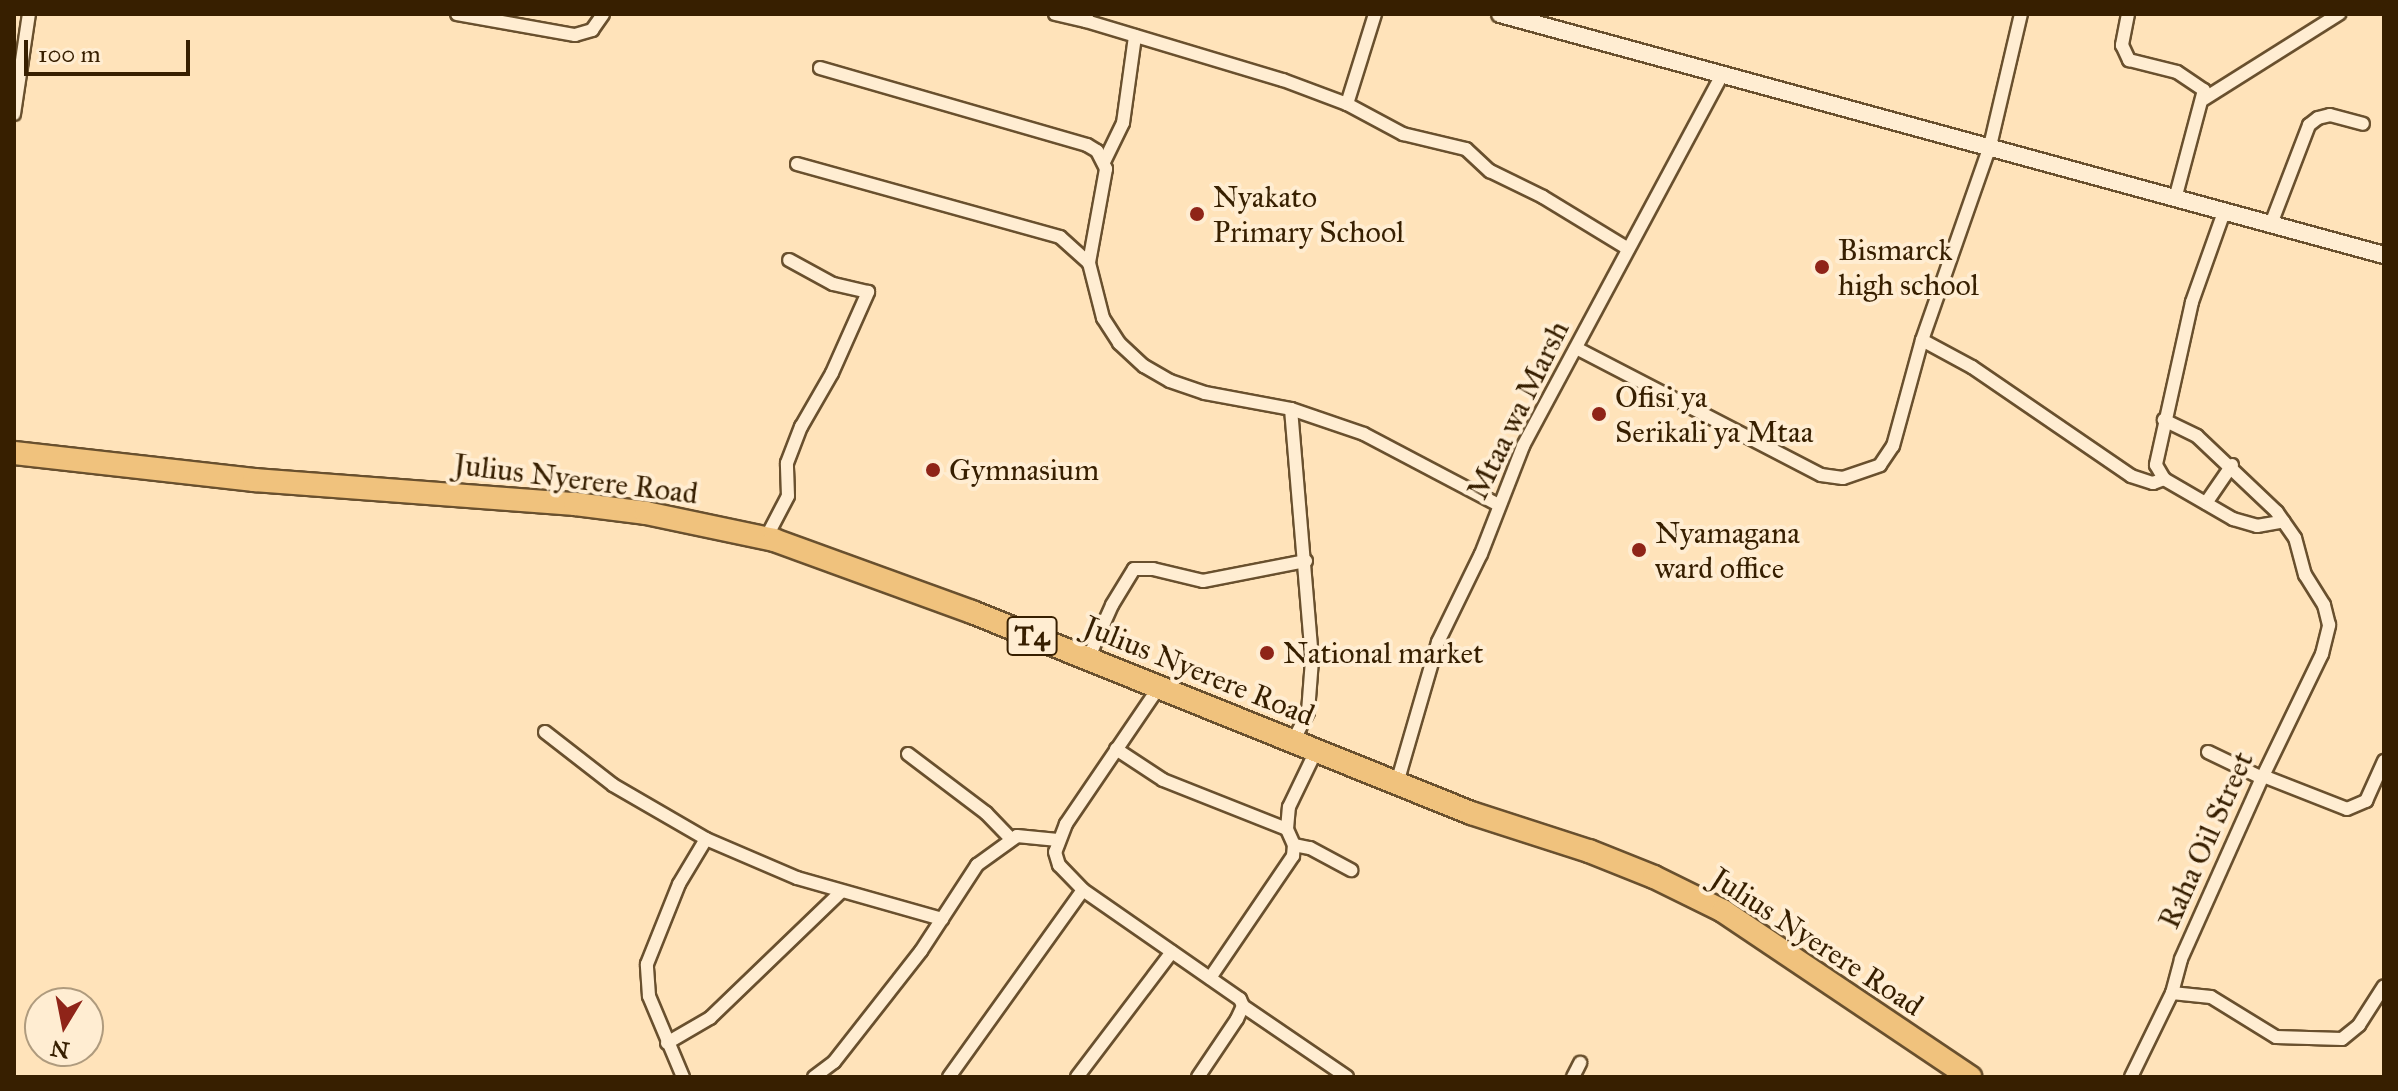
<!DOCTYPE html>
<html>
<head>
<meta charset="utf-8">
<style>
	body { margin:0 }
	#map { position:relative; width:2398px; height:1091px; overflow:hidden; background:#ffe3ba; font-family:"IM FELL Great Primer",serif }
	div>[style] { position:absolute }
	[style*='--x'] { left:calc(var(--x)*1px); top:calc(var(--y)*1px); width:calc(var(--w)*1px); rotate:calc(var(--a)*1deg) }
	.roads { filter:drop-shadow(2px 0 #69502e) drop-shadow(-2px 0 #69502e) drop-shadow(0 2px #69502e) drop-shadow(0 -2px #69502e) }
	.street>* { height:12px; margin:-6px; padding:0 6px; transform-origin:6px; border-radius:6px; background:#ffedd2 }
	.secondary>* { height:16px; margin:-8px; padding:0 8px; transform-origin:8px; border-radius:8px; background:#ffedd2 }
	.highway>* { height:22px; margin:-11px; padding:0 11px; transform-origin:11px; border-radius:11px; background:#f0c27d }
	.dots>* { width:22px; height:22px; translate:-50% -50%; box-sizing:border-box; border:4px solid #ffedd2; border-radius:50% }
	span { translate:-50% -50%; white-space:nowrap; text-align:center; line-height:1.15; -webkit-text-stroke:8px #ffedd2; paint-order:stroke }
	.shield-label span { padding:2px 6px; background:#ffedd2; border:2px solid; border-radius:6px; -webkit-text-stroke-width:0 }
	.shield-label { font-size:28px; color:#371f00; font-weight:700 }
	.poi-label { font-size:30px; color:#371f00 }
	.left { translate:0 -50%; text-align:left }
	.street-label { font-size:30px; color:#371f00 }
	.frame { position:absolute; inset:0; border:16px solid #371f00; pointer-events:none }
	.north { position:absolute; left:24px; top:987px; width:80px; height:80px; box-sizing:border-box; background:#ffedd2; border:2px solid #af9b7e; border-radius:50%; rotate:190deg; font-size:22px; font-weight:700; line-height:32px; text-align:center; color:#371f00 }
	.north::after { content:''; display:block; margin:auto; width:28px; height:36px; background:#8f2418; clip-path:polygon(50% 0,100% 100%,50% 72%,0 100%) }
	.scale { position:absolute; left:24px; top:40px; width:166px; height:36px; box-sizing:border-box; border:4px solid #371f00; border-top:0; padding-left:10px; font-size:24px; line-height:28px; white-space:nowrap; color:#371f00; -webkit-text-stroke:6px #ffedd2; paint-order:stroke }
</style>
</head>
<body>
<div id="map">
	<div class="roads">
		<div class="street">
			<div style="--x:457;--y:14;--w:120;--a:10.1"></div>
			<div style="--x:575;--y:35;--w:18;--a:-16"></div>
			<div style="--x:592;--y:30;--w:19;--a:-55"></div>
			<div style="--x:1055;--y:14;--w:32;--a:13"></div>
			<div style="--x:1086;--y:21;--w:6;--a:-81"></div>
			<div style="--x:2128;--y:14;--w:32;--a:101"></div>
			<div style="--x:2122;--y:45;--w:17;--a:65"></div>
			<div style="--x:2129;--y:60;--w:49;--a:14"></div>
			<div style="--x:2177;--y:72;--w:32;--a:34"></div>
			<div style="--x:2204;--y:90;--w:113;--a:104.9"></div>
			<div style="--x:1086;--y:21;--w:206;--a:16.7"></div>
			<div style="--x:1283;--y:80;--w:68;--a:20.6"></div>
			<div style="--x:1347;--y:104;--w:64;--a:28.2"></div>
			<div style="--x:1403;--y:134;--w:65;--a:13.4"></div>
			<div style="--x:1466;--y:149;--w:33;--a:43"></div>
			<div style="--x:1490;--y:171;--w:59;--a:26.1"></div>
			<div style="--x:1543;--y:197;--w:98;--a:31.3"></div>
			<div style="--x:820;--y:68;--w:278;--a:16.1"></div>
			<div style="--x:1087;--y:145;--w:12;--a:31"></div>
			<div style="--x:1097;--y:151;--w:20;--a:63"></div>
			<div style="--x:1106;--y:169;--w:96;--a:100.3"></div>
			<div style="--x:2204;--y:99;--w:160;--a:-32.2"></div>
			<div style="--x:1347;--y:104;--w:94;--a:-72.7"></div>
			<div style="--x:14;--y:114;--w:101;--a:-81.5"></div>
			<div style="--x:1105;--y:160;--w:41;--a:-64.1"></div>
			<div style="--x:1123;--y:123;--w:88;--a:-82.1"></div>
			<div style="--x:797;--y:164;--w:273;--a:15.5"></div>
			<div style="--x:1060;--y:237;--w:39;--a:42"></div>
			<div style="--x:1089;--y:263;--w:57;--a:75.7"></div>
			<div style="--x:1103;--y:318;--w:30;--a:57"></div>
			<div style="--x:1119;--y:343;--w:34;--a:43"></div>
			<div style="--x:1144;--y:366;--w:30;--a:30"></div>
			<div style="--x:1170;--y:381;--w:37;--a:19"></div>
			<div style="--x:1205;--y:393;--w:87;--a:10.5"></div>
			<div style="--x:1291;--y:409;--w:77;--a:18.9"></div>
			<div style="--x:1364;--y:434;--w:150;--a:27.8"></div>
			<div style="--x:2224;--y:212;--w:96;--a:109.6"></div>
			<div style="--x:2192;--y:302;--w:167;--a:102.5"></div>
			<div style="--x:2156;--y:465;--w:16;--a:60"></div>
			<div style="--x:2164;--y:479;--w:80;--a:30.1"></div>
			<div style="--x:2233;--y:519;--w:25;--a:16"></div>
			<div style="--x:2257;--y:526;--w:27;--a:-10"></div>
			<div style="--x:2271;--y:224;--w:106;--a:-69"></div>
			<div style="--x:2309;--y:125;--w:11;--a:-38"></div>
			<div style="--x:2318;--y:118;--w:12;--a:-14"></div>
			<div style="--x:2330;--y:115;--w:34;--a:15"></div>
			<div style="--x:1922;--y:340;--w:57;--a:28.4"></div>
			<div style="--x:1972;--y:367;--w:193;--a:34.4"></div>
			<div style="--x:2131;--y:476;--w:23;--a:18"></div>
			<div style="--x:2153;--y:483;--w:12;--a:-20"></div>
			<div style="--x:1578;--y:349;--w:274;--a:27.4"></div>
			<div style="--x:1821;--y:475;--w:22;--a:8"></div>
			<div style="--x:1843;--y:478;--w:39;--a:-19"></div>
			<div style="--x:1880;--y:465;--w:23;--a:-56"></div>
			<div style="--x:1893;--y:446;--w:110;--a:-74.7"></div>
			<div style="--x:1922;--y:340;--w:206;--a:-70.7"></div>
			<div style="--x:1990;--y:146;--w:136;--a:-76.8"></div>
			<div style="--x:1291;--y:409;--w:252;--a:85.2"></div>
			<div style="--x:1312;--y:660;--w:52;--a:94.4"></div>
			<div style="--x:1308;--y:712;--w:33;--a:117"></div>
			<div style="--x:2206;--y:503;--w:46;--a:-55.6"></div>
			<div style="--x:766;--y:538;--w:47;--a:-62.4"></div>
			<div style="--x:788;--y:496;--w:33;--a:-92"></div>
			<div style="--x:787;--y:463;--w:39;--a:-69"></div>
			<div style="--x:801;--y:427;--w:62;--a:-60.1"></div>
			<div style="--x:832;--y:373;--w:89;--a:-66"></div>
			<div style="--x:868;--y:292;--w:36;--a:-167"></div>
			<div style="--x:833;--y:284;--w:50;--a:-151.4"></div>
			<div style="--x:1088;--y:659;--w:59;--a:-66"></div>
			<div style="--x:1112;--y:605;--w:42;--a:-58.6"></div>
			<div style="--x:1134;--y:569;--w:19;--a:0"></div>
			<div style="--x:1153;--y:569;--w:51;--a:13.5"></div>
			<div style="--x:1203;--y:581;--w:105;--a:-11"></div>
			<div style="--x:1159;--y:687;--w:166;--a:124.2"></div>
			<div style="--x:1066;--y:824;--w:30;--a:111"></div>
			<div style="--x:1055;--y:852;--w:14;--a:73"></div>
			<div style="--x:1059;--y:865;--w:35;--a:46"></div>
			<div style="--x:1083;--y:890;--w:191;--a:34.8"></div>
			<div style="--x:1240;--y:999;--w:8;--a:67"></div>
			<div style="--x:1243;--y:1006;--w:14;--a:115"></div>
			<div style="--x:1237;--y:1019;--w:70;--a:123.9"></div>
			<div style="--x:545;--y:732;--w:86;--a:37.9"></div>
			<div style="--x:613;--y:785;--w:108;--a:30.1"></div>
			<div style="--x:706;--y:839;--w:99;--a:23.2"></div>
			<div style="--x:797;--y:878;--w:151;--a:15.8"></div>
			<div style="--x:1116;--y:749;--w:56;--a:33.4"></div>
			<div style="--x:1163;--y:780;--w:133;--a:21.6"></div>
			<div style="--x:2208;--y:752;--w:60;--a:25.7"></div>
			<div style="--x:908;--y:754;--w:98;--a:37.1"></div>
			<div style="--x:986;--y:813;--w:36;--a:46"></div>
			<div style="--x:2263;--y:776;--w:90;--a:21.4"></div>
			<div style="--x:2347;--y:809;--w:21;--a:-23"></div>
			<div style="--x:2366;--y:801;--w:44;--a:-65.8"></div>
			<div style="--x:1397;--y:783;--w:147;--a:-73.8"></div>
			<div style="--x:1438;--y:642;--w:98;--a:-64"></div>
			<div style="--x:1481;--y:554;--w:116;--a:-68.7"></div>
			<div style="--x:1523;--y:446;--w:421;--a:-61.8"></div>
			<div style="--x:1294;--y:845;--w:16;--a:11"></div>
			<div style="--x:1310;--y:848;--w:47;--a:28.2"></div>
			<div style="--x:1210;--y:978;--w:148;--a:-55.8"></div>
			<div style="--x:1293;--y:856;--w:11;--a:-85"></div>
			<div style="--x:1294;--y:845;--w:17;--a:-114"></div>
			<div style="--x:1287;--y:829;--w:22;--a:-85"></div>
			<div style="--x:1289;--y:807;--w:62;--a:-64.3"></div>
			<div style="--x:2172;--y:993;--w:39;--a:6"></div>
			<div style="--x:2211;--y:997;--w:76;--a:31.6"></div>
			<div style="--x:2276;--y:1037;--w:66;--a:1.7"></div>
			<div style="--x:2342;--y:1039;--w:22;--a:-39"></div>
			<div style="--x:2359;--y:1025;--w:46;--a:-57.3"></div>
			<div style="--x:1243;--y:1006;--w:126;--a:34.3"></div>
			<div style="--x:667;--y:1043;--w:50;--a:-30.2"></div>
			<div style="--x:710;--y:1018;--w:182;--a:-43.9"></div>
			<div style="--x:683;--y:1077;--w:88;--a:-112.8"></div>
			<div style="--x:649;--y:996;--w:32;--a:-94"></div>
			<div style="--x:647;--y:964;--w:86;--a:-68.2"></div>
			<div style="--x:679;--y:884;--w:52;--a:-59"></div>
			<div style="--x:814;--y:1077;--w:25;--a:-37"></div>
			<div style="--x:834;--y:1062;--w:141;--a:-51.9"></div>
			<div style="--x:921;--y:951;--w:103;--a:-56.9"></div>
			<div style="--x:977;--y:865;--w:49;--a:-35.9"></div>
			<div style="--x:1017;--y:836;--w:41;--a:5.6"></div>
			<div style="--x:949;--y:1077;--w:230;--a:-54.4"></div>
			<div style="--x:1077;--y:1077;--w:157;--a:-52.8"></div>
			<div style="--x:1573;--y:1077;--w:16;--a:-63"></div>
			<div style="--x:2131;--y:1077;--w:93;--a:-64"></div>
			<div style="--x:2172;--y:993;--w:35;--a:-75"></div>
			<div style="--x:2181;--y:959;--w:201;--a:-65.9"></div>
			<div style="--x:2263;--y:776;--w:136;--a:-64.2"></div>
			<div style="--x:2322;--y:654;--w:30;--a:-76"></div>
			<div style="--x:2329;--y:625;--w:21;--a:-104"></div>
			<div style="--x:2324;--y:605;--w:36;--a:-122"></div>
			<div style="--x:2305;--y:575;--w:38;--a:-105"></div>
			<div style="--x:2295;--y:538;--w:32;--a:-125"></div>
			<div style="--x:2277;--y:512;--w:110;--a:-136.5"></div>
			<div style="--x:2197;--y:436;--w:37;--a:-154"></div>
		</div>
		<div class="secondary">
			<div style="--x:1500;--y:14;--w:916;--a:15.25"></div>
		</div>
		<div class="highway">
			<div style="--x:14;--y:453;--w:242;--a:6.4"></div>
			<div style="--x:254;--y:480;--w:322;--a:4.3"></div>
			<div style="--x:575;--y:504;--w:72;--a:7.2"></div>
			<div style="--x:646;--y:513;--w:131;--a:11.9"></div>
			<div style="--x:774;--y:540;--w:211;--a:20"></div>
			<div style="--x:972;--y:612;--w:538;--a:21.94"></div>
			<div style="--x:1471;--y:813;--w:124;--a:17.9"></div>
			<div style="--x:1589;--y:851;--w:70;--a:21.8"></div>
			<div style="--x:1654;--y:877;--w:77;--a:26.2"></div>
			<div style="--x:1723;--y:911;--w:298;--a:33.9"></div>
		</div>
	</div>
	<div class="dots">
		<div style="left:1197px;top:214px;background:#8f2418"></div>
		<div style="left:1822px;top:267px;background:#8f2418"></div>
		<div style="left:1599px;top:414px;background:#8f2418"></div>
		<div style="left:933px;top:470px;background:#8f2418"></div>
		<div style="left:1639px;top:550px;background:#8f2418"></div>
		<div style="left:1267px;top:653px;background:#8f2418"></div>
	</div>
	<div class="shield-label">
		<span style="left:1032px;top:636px">T4</span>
	</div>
	<div class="poi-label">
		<span class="left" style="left:1213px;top:214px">Nyakato<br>Primary School</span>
		<span class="left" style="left:1838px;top:267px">Bismarck<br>high school</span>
		<span class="left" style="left:1615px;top:414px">Ofisi ya<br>Serikali ya Mtaa</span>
		<span class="left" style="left:949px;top:470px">Gymnasium</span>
		<span class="left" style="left:1655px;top:550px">Nyamagana<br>ward office</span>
		<span class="left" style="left:1283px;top:653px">National market</span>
	</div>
	<div class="street-label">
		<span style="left:1518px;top:410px;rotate:-64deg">Mtaa wa Marsh</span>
		<span style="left:576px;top:479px;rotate:7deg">Julius Nyerere Road</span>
		<span style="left:1199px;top:671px;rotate:22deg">Julius Nyerere Road</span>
		<span style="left:2206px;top:840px;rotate:-66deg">Raha Oil Street</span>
		<span style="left:1817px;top:942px;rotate:33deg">Julius Nyerere Road</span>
	</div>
	<div class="frame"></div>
	<div class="north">N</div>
	<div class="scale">100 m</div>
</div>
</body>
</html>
